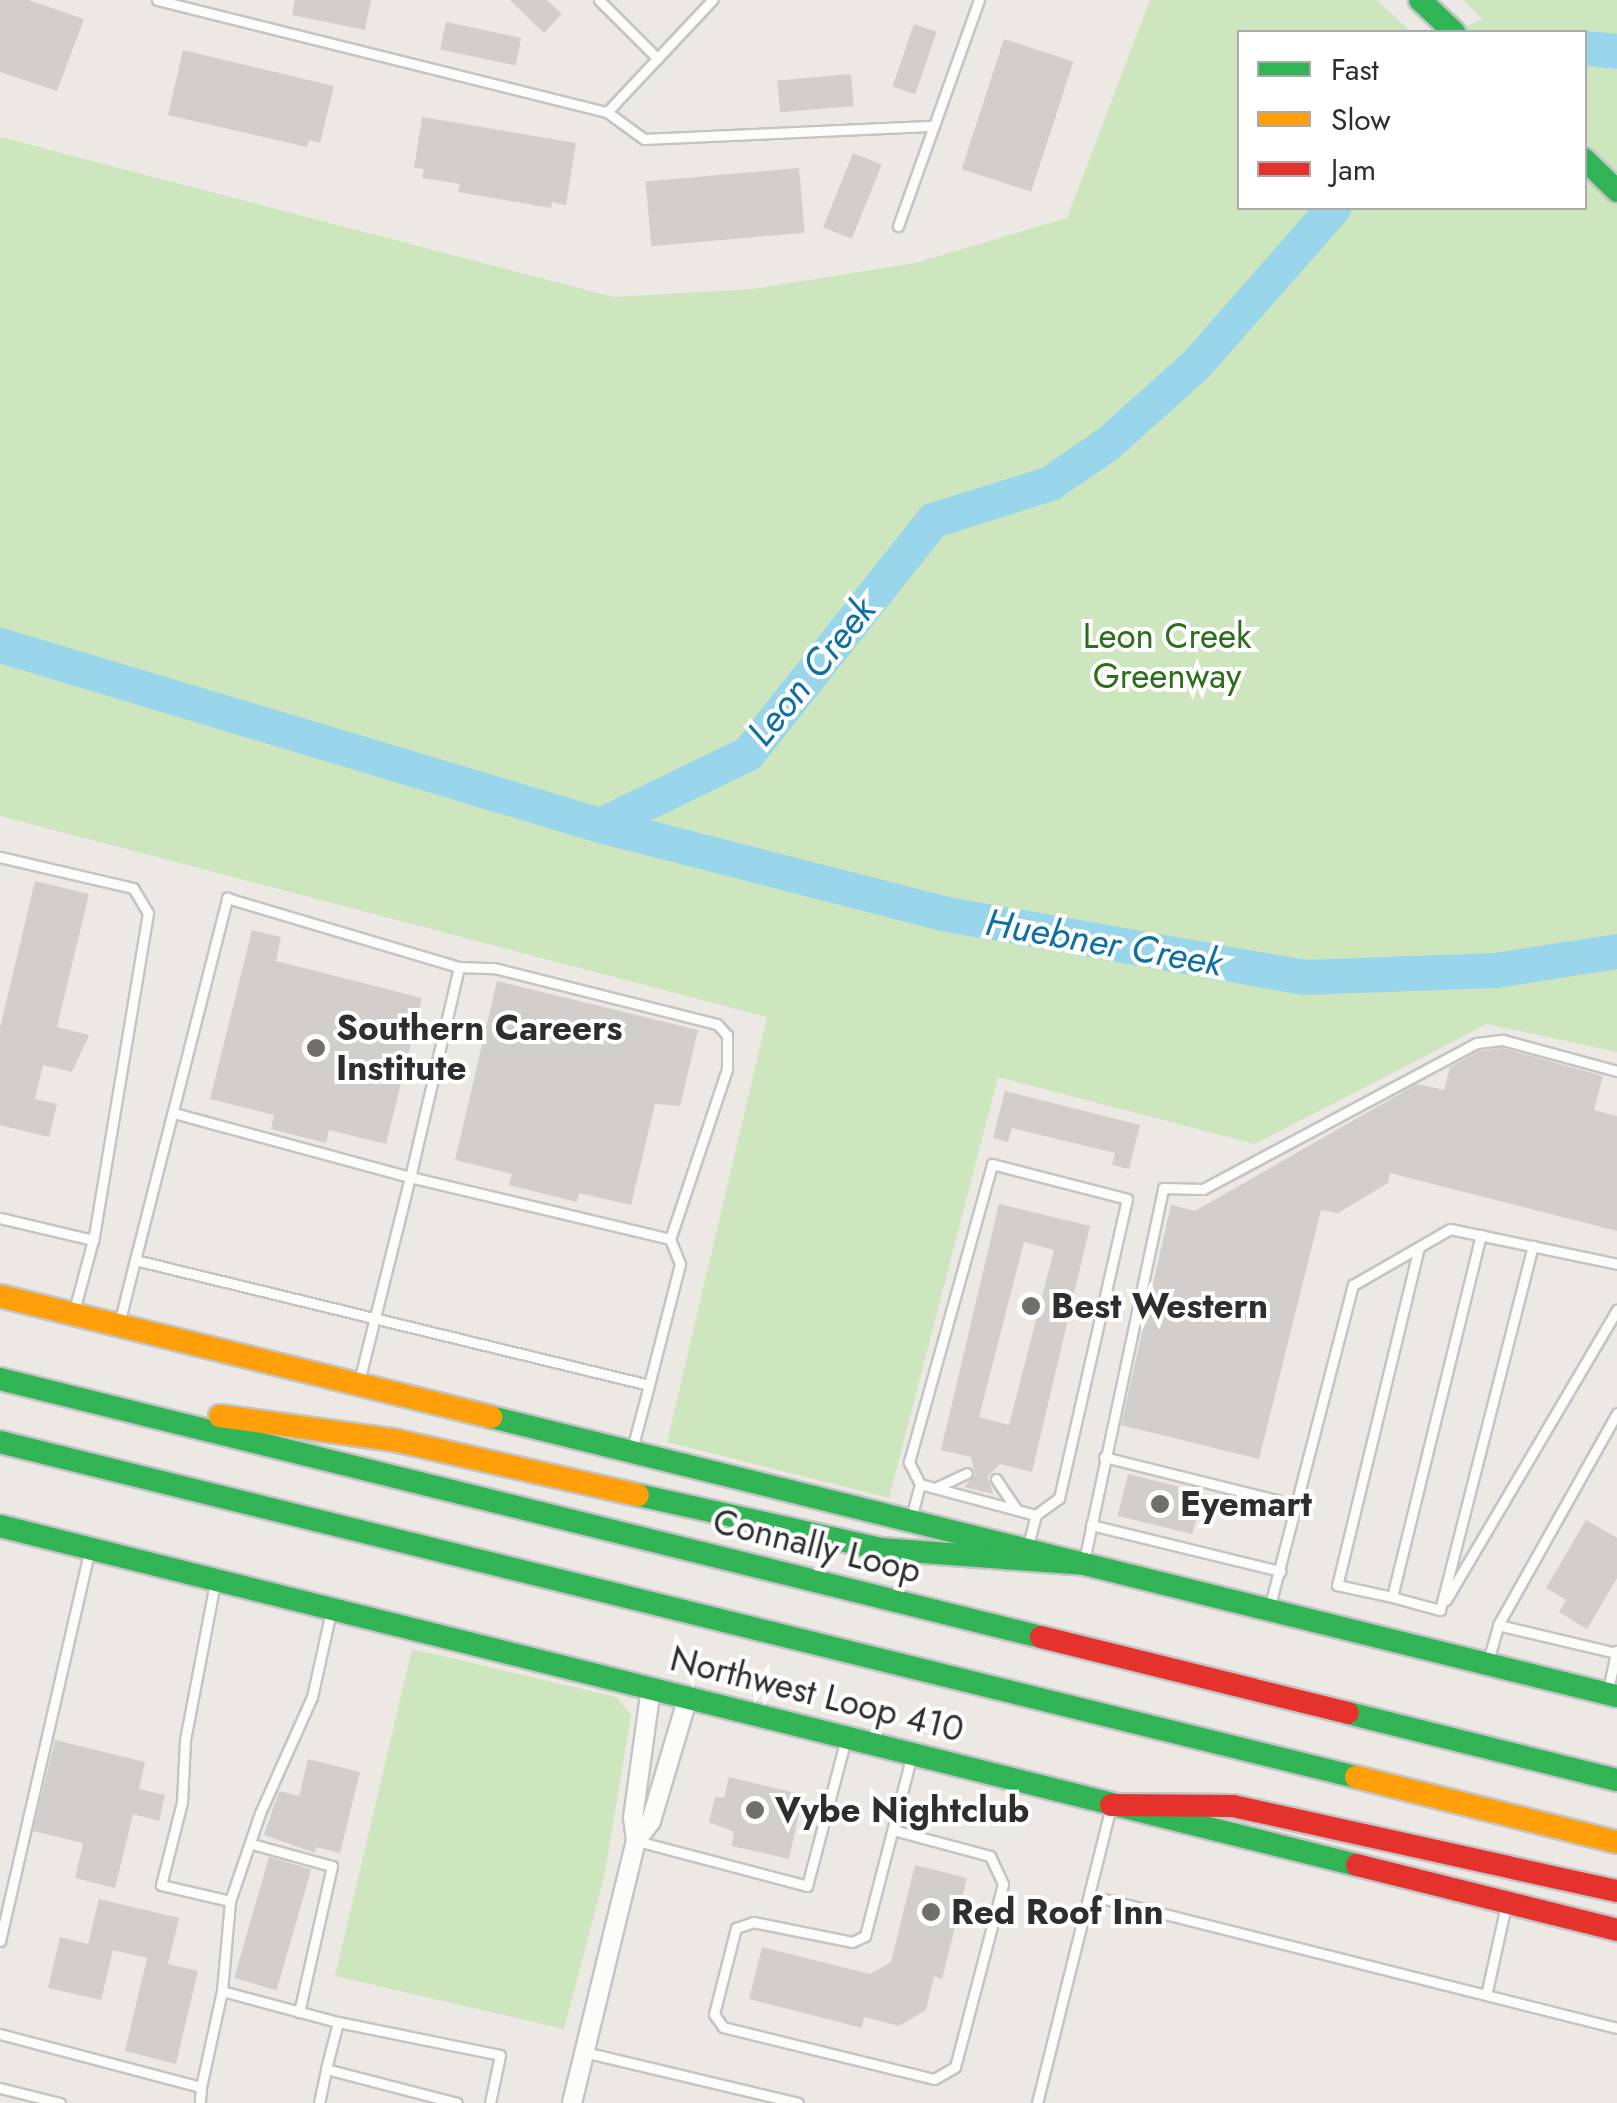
<!DOCTYPE html>
<html>
<head>
<meta charset="utf-8">
<style>
	body { margin:0 }
	#map { position:relative; width:1617px; height:2103px; overflow:hidden; background:#ece8e4; font-family:Jost,sans-serif }
	div>[style] { position:absolute }
	[style*='--x'] { left:calc(var(--x)*1px); top:calc(var(--y)*1px); width:calc(var(--w)*1px); rotate:calc(var(--a)*1deg) }
	.green>* { inset:0; background:#cee6be }
	.river>* { height:35px; margin:-17.5px; padding:0 17.5px; transform-origin:17.5px; border-radius:17.5px; background:#99d6ec }
	.building>* { inset:0; background:#d1cecb; transform-origin:0 0 }
	.roads { filter:drop-shadow(2px 0 #c5c4c5) drop-shadow(-2px 0 #c5c4c5) drop-shadow(0 2px #c5c4c5) drop-shadow(0 -2px #c5c4c5) }
	.lane>* { height:9px; margin:-4.5px; padding:0 4.5px; transform-origin:4.5px; border-radius:4.5px; background:#fcfcfb }
	.street>* { height:18px; margin:-9px; padding:0 9px; transform-origin:9px; border-radius:9px; background:#fcfcfb }
	.fast>* { height:22px; margin:-11px; padding:0 11px; transform-origin:11px; border-radius:11px; background:#30b455 }
	.slow>* { height:22px; margin:-11px; padding:0 11px; transform-origin:11px; border-radius:11px; background:#ff9f0a }
	.jam>* { height:22px; margin:-11px; padding:0 11px; transform-origin:11px; border-radius:11px; background:#e5322d }
	.dots>* { width:28px; height:28px; translate:-50% -50%; box-sizing:border-box; border:5px solid #fff; border-radius:50% }
	span { translate:-50% -50%; white-space:nowrap; text-align:center; line-height:1.15; -webkit-text-stroke:8px #fff; paint-order:stroke }
	.park-label { font-size:35px; color:#2c6e1b }
	.poi-label { font-size:35px; color:#2e2e2e; font-weight:700 }
	.left { translate:0 -50%; text-align:left }
	.street-label { font-size:35px; color:#2e2e2e }
	.water-label { font-size:38px; color:#0d6fa3; font-style:italic }
	.legend { position:absolute; left:1237px; top:30px; width:350px; height:180px; box-sizing:border-box; background:#fff; border:2px solid #ababab; margin:0; padding:12px 18px; list-style:none; font-size:30px; color:#2e2e2e }
	.legend li { display:flex; align-items:center; gap:20px; height:50px }
	.legend b { width:50px; border:2px solid #ababab }
</style>
</head>
<body>
<div id="map">
	<div class="green">
		<div style="clip-path:polygon(1150px 0,1377px 0,1411px 32px,1240px 32px,1240px 208px,1584px 208px,1584px 32px,1454px 32px,1482px 19px,1463px 0,1617px 0,1617px 1052px,1487px 1024px,1255px 1144px,998px 1077px,889px 1498px,667px 1442px,767px 1017px,0 816px,0 137px,613px 297px,753px 289px,915px 263px,1067px 218px)"></div>
		<div style="clip-path:polygon(412px 1649px,616px 1697px,631px 1715px,604px 1877px,564px 2029px,335px 1976px)"></div>
	</div>
	<div class="river">
		<div style="--x:1584;--y:48;--w:33;--a:5"></div>
		<div style="--x:0;--y:645;--w:626;--a:16.7"></div>
		<div style="--x:600;--y:825;--w:165;--a:-25.9"></div>
		<div style="--x:748;--y:753;--w:298;--a:-51.6"></div>
		<div style="--x:933;--y:520;--w:123;--a:-17.5"></div>
		<div style="--x:1050;--y:483;--w:70;--a:-34.6"></div>
		<div style="--x:1108;--y:443;--w:118;--a:-41.9"></div>
		<div style="--x:1196;--y:364;--w:208;--a:-48.7"></div>
		<div style="--x:600;--y:825;--w:358;--a:14.4"></div>
		<div style="--x:947;--y:914;--w:363;--a:10"></div>
		<div style="--x:1304;--y:977;--w:191;--a:-2.1"></div>
		<div style="--x:1495;--y:970;--w:123;--a:-8.9"></div>
	</div>
	<div class="building">
		<div style="clip-path:polygon(0 0,28px 0,84px 19px,57px 91px,0 72px)"></div>
		<div style="clip-path:polygon(295px 0,371px 0,365px 30px,292px 15px)"></div>
		<div style="clip-path:polygon(510px 0,547px 0,562px 14px,544px 33px)"></div>
		<div style="left:446px;top:22px;width:77px;height:28px;rotate:12deg"></div>
		<div style="left:914px;top:24px;width:24px;height:66px;rotate:19deg"></div>
		<div style="left:1004px;top:39px;width:73px;height:137px;rotate:18deg"></div>
		<div style="clip-path:polygon(183px 50px,334px 86px,320px 143px,309px 140px,307px 147px,168px 115px)"></div>
		<div style="left:851px;top:74px;width:32px;height:74px;rotate:85deg"></div>
		<div style="clip-path:polygon(422px 117px,576px 143px,566px 205px,552px 202px,551px 208px,458px 192px,460px 184px,422px 178px,424px 169px,414px 168px)"></div>
		<div style="left:853px;top:153px;width:31px;height:80px;rotate:22deg"></div>
		<div style="left:799px;top:168px;width:65px;height:154px;rotate:85deg"></div>
		<div style="clip-path:polygon(35px 881px,89px 894px,57px 1027px,89px 1035px,72px 1072px,43px 1065px,35px 1099px,57px 1104px,49px 1137px,0 1125px,0 1028px)"></div>
		<div style="clip-path:polygon(252px 930px,281px 937px,276px 961px,422px 998px,386px 1144px,329px 1130px,326px 1143px,271px 1129px,274px 1115px,210px 1099px)"></div>
		<div style="clip-path:polygon(497px 981px,698px 1030px,680px 1106px,655px 1104px,631px 1205px,579px 1193px,577px 1202px,509px 1185px,512px 1174px,455px 1160px)"></div>
		<div style="clip-path:polygon(1502px 1048px,1603px 1076px,1594px 1110px,1617px 1116px,1617px 1231px,1390px 1173px,1388px 1183px,1338px 1213px,1321px 1210px,1259px 1459px,1121px 1425px,1171px 1205px,1195px 1211px,1417px 1084px,1444px 1090px,1450px 1067px,1479px 1051px)"></div>
		<div style="clip-path:polygon(1005px 1091px,1140px 1125px,1129px 1169px,1112px 1165px,1115px 1153px,1012px 1128px,1008px 1142px,993px 1138px)"></div>
		<div style="clip-path:polygon(evenodd,999px 1204px,1090px 1226px,1032px 1472px,1000px 1464px,988px 1476px,993px 1494px,964px 1487px,975px 1475px,971px 1457px,941px 1450px,999px 1204px,1024px 1242px,1054px 1250px,1009px 1425px,979px 1417px,1024px 1242px)"></div>
		<div style="left:1128px;top:1474px;width:77px;height:43px;rotate:14deg"></div>
		<div style="clip-path:polygon(1586px 1520px,1617px 1538px,1617px 1578px,1587px 1629px,1559px 1612px,1566px 1600px,1546px 1588px)"></div>
		<div style="clip-path:polygon(55px 1740px,145px 1762px,139px 1789px,165px 1795px,159px 1821px,133px 1814px,115px 1888px,75px 1878px,83px 1843px,33px 1831px)"></div>
		<div style="clip-path:polygon(308px 1759px,360px 1772px,340px 1853px,316px 1847px,315px 1853px,264px 1835px,279px 1791px,299px 1796px)"></div>
		<div style="clip-path:polygon(729px 1777px,803px 1795px,789px 1859px,732px 1846px,734px 1832px,709px 1822px,715px 1797px,724px 1798px)"></div>
		<div style="left:269px;top:1857px;width:44px;height:126px;rotate:16deg"></div>
		<div style="clip-path:polygon(915px 1865px,967px 1878px,942px 1979px,934px 1976px,926px 2010px,899px 2026px,864px 2017px,862px 2028px,749px 1999px,762px 1947px,870px 1974px,891px 1962px)"></div>
		<div style="clip-path:polygon(99px 1899px,179px 1918px,168px 1964px,198px 1971px,176px 2064px,125px 2051px,147px 1958px,113px 1950px,101px 2000px,48px 1988px,60px 1937px,88px 1944px)"></div>
	</div>
	<div class="roads">
		<div class="lane">
			<div style="--x:157;--y:0;--w:464;--a:14"></div>
			<div style="--x:607;--y:112;--w:46;--a:36.1"></div>
			<div style="--x:644;--y:139;--w:290;--a:-2.6"></div>
			<div style="--x:599;--y:0;--w:83;--a:45"></div>
			<div style="--x:607;--y:112;--w:154;--a:-46.8"></div>
			<div style="--x:898;--y:226;--w:240;--a:-70.3"></div>
			<div style="--x:0;--y:857;--w:137;--a:13.1"></div>
			<div style="--x:133;--y:888;--w:29;--a:59"></div>
			<div style="--x:148;--y:913;--w:332;--a:99.5"></div>
			<div style="--x:93;--y:1240;--w:73;--a:105"></div>
			<div style="--x:459;--y:967;--w:35;--a:2"></div>
			<div style="--x:494;--y:968;--w:230;--a:14.1"></div>
			<div style="--x:717;--y:1024;--w:15;--a:48"></div>
			<div style="--x:727;--y:1035;--w:34;--a:90"></div>
			<div style="--x:727;--y:1069;--w:179;--a:108.5"></div>
			<div style="--x:174;--y:1113;--w:245;--a:15.2"></div>
			<div style="--x:410;--y:1177;--w:210;--a:104"></div>
			<div style="--x:0;--y:1218;--w:96;--a:13.3"></div>
			<div style="--x:1419;--y:1247;--w:348;--a:103.6"></div>
			<div style="--x:1337;--y:1585;--w:56;--a:12.3"></div>
			<div style="--x:1392;--y:1597;--w:373;--a:-76.2"></div>
			<div style="--x:120;--y:1320;--w:62;--a:-76"></div>
			<div style="--x:632;--y:1449;--w:66;--a:-75.1"></div>
			<div style="--x:649;--y:1385;--w:529;--a:-166.33"></div>
			<div style="--x:135;--y:1260;--w:374;--a:-75.7"></div>
			<div style="--x:227;--y:898;--w:242;--a:16.6"></div>
			<div style="--x:459;--y:967;--w:216;--a:103.1"></div>
			<div style="--x:410;--y:1177;--w:267;--a:13.4"></div>
			<div style="--x:670;--y:1239;--w:27;--a:68"></div>
			<div style="--x:680;--y:1264;--w:125;--a:104.4"></div>
			<div style="--x:1104;--y:1457;--w:199;--a:14"></div>
			<div style="--x:996;--y:1479;--w:37;--a:56"></div>
			<div style="--x:920;--y:1484;--w:120;--a:15"></div>
			<div style="--x:935;--y:1488;--w:35;--a:-25"></div>
			<div style="--x:911;--y:1518;--w:35;--a:-75"></div>
			<div style="--x:920;--y:1484;--w:25;--a:-117"></div>
			<div style="--x:909;--y:1462;--w:309;--a:-74.4"></div>
			<div style="--x:992;--y:1164;--w:139;--a:14.5"></div>
			<div style="--x:1127;--y:1199;--w:307;--a:102.8"></div>
			<div style="--x:1059;--y:1498;--w:29;--a:144"></div>
			<div style="--x:1036;--y:1515;--w:35;--a:105"></div>
			<div style="--x:1091;--y:1525;--w:195;--a:13.7"></div>
			<div style="--x:1084;--y:1561;--w:381;--a:-78"></div>
			<div style="--x:1163;--y:1188;--w:40;--a:1.4"></div>
			<div style="--x:1203;--y:1189;--w:310;--a:-28.1"></div>
			<div style="--x:1477;--y:1043;--w:26;--a:-7"></div>
			<div style="--x:1503;--y:1040;--w:118;--a:15.2"></div>
			<div style="--x:1392;--y:1597;--w:50;--a:15.2"></div>
			<div style="--x:1440;--y:1610;--w:376;--a:-75.7"></div>
			<div style="--x:1446;--y:1600;--w:337;--a:-59.5"></div>
			<div style="--x:1269;--y:1609;--w:335;--a:-75.5"></div>
			<div style="--x:1353;--y:1285;--w:112;--a:-30"></div>
			<div style="--x:1450;--y:1229;--w:171;--a:11.8"></div>
			<div style="--x:1498;--y:1625;--w:121;--a:13.3"></div>
			<div style="--x:1488;--y:1661;--w:37;--a:-74"></div>
			<div style="--x:1498;--y:1625;--w:243;--a:-60.7"></div>
			<div style="--x:1608;--y:1690;--w:40;--a:-78"></div>
			<div style="--x:893;--y:1830;--w:100;--a:15"></div>
			<div style="--x:990;--y:1856;--w:31;--a:65"></div>
			<div style="--x:1003;--y:1884;--w:189;--a:104.7"></div>
			<div style="--x:955;--y:2067;--w:24;--a:150"></div>
			<div style="--x:934;--y:2079;--w:217;--a:-166.2"></div>
			<div style="--x:723;--y:2027;--w:16;--a:-125"></div>
			<div style="--x:714;--y:2014;--w:89;--a:-75.7"></div>
			<div style="--x:736;--y:1928;--w:18;--a:-19"></div>
			<div style="--x:753;--y:1922;--w:101;--a:11.4"></div>
			<div style="--x:852;--y:1942;--w:14;--a:-25"></div>
			<div style="--x:865;--y:1936;--w:184;--a:-75.5"></div>
			<div style="--x:637;--y:1841;--w:176;--a:14.8"></div>
			<div style="--x:807;--y:1886;--w:149;--a:-75.2"></div>
			<div style="--x:252;--y:1844;--w:83;--a:15.4"></div>
			<div style="--x:332;--y:1866;--w:150;--a:102.7"></div>
			<div style="--x:1093;--y:1896;--w:540;--a:14.14"></div>
			<div style="--x:230;--y:1901;--w:93;--a:-71.2"></div>
			<div style="--x:260;--y:1813;--w:127;--a:-65.9"></div>
			<div style="--x:312;--y:1697;--w:88;--a:-77.5"></div>
			<div style="--x:0;--y:1941;--w:400;--a:-77.1"></div>
			<div style="--x:222;--y:1991;--w:120;--a:15"></div>
			<div style="--x:338;--y:2022;--w:49;--a:104.3"></div>
			<div style="--x:1487;--y:1991;--w:88;--a:-77.5"></div>
			<div style="--x:338;--y:2022;--w:165;--a:11.5"></div>
			<div style="--x:500;--y:2055;--w:49;--a:101.8"></div>
			<div style="--x:0;--y:2034;--w:208;--a:14.8"></div>
			<div style="--x:201;--y:2087;--w:16;--a:94"></div>
			<div style="--x:584;--y:2052;--w:220;--a:13.4"></div>
			<div style="--x:201;--y:2087;--w:98;--a:-77.7"></div>
			<div style="--x:222;--y:1991;--w:90;--a:-84.9"></div>
			<div style="--x:230;--y:1901;--w:71;--a:-166.9"></div>
			<div style="--x:161;--y:1885;--w:86;--a:-75.8"></div>
			<div style="--x:182;--y:1802;--w:62;--a:-87.2"></div>
			<div style="--x:185;--y:1740;--w:161;--a:-79.2"></div>
			<div style="--x:0;--y:2088;--w:62;--a:14"></div>
			<div style="--x:319;--y:2103;--w:35;--a:-78"></div>
			<div style="--x:326;--y:2069;--w:135;--a:14.5"></div>
			<div style="--x:1037;--y:2103;--w:302;--a:-76"></div>
		</div>
		<div class="street">
			<div style="--x:636;--y:1841;--w:23;--a:-97"></div>
			<div style="--x:633;--y:1818;--w:131;--a:-82.1"></div>
			<div style="--x:572;--y:2103;--w:270;--a:-76.3"></div>
			<div style="--x:636;--y:1841;--w:25;--a:-53"></div>
			<div style="--x:651;--y:1821;--w:129;--a:-73.4"></div>
		</div>
		<div class="fast">
			<div style="--x:1420;--y:0;--w:47;--a:43.3"></div>
			<div style="--x:1584;--y:159;--w:46;--a:44.1"></div>
			<div style="--x:0;--y:1379;--w:1072;--a:13.92"></div>
			<div style="--x:491;--y:1417;--w:1160;--a:13.92"></div>
			<div style="--x:0;--y:1442;--w:1397;--a:13.88"></div>
			<div style="--x:638;--y:1495;--w:249;--a:12.5"></div>
			<div style="--x:881;--y:1549;--w:203;--a:4.2"></div>
			<div style="--x:0;--y:1526;--w:1399;--a:14.03"></div>
			<div style="--x:1348;--y:1713;--w:277;--a:14"></div>
		</div>
		<div class="slow">
			<div style="--x:0;--y:1296;--w:506;--a:13.84"></div>
			<div style="--x:220;--y:1416;--w:175;--a:7.9"></div>
			<div style="--x:393;--y:1440;--w:251;--a:12.7"></div>
			<div style="--x:1356;--y:1777;--w:269;--a:14"></div>
		</div>
		<div class="jam">
			<div style="--x:1041;--y:1637;--w:316;--a:13.9"></div>
			<div style="--x:1111;--y:1805;--w:122;--a:0.5"></div>
			<div style="--x:1233;--y:1806;--w:393;--a:12.5"></div>
			<div style="--x:1357;--y:1865;--w:268;--a:14"></div>
		</div>
	</div>
	<div class="dots">
		<div style="left:316px;top:1048px;background:#706f6e"></div>
		<div style="left:1031px;top:1306px;background:#706f6e"></div>
		<div style="left:1160px;top:1504px;background:#706f6e"></div>
		<div style="left:755px;top:1810px;background:#706f6e"></div>
		<div style="left:931px;top:1912px;background:#706f6e"></div>
	</div>
	<div class="park-label">
		<span style="left:1167px;top:656px">Leon Creek<br>Greenway</span>
	</div>
	<div class="poi-label">
		<span class="left" style="left:336px;top:1048px">Southern Careers<br>Institute</span>
		<span class="left" style="left:1051px;top:1306px">Best Western</span>
		<span class="left" style="left:1180px;top:1504px">Eyemart</span>
		<span class="left" style="left:775px;top:1810px">Vybe Nightclub</span>
		<span class="left" style="left:951px;top:1912px">Red Roof Inn</span>
	</div>
	<div class="street-label">
		<span style="left:817px;top:1546px;rotate:14deg">Connally Loop</span>
		<span style="left:817px;top:1694px;rotate:14deg">Northwest Loop 410</span>
	</div>
	<div class="water-label">
		<span style="left:811px;top:671px;rotate:-51deg">Leon Creek</span>
		<span style="left:1104px;top:942px;rotate:10deg">Huebner Creek</span>
	</div>
	<ul class="legend">
	<li><b style="height:12px;background:#30b455"></b>Fast</li>
	<li><b style="height:12px;background:#ff9f0a"></b>Slow</li>
	<li><b style="height:12px;background:#e5322d"></b>Jam</li>
	</ul>
</div>
</body>
</html>
